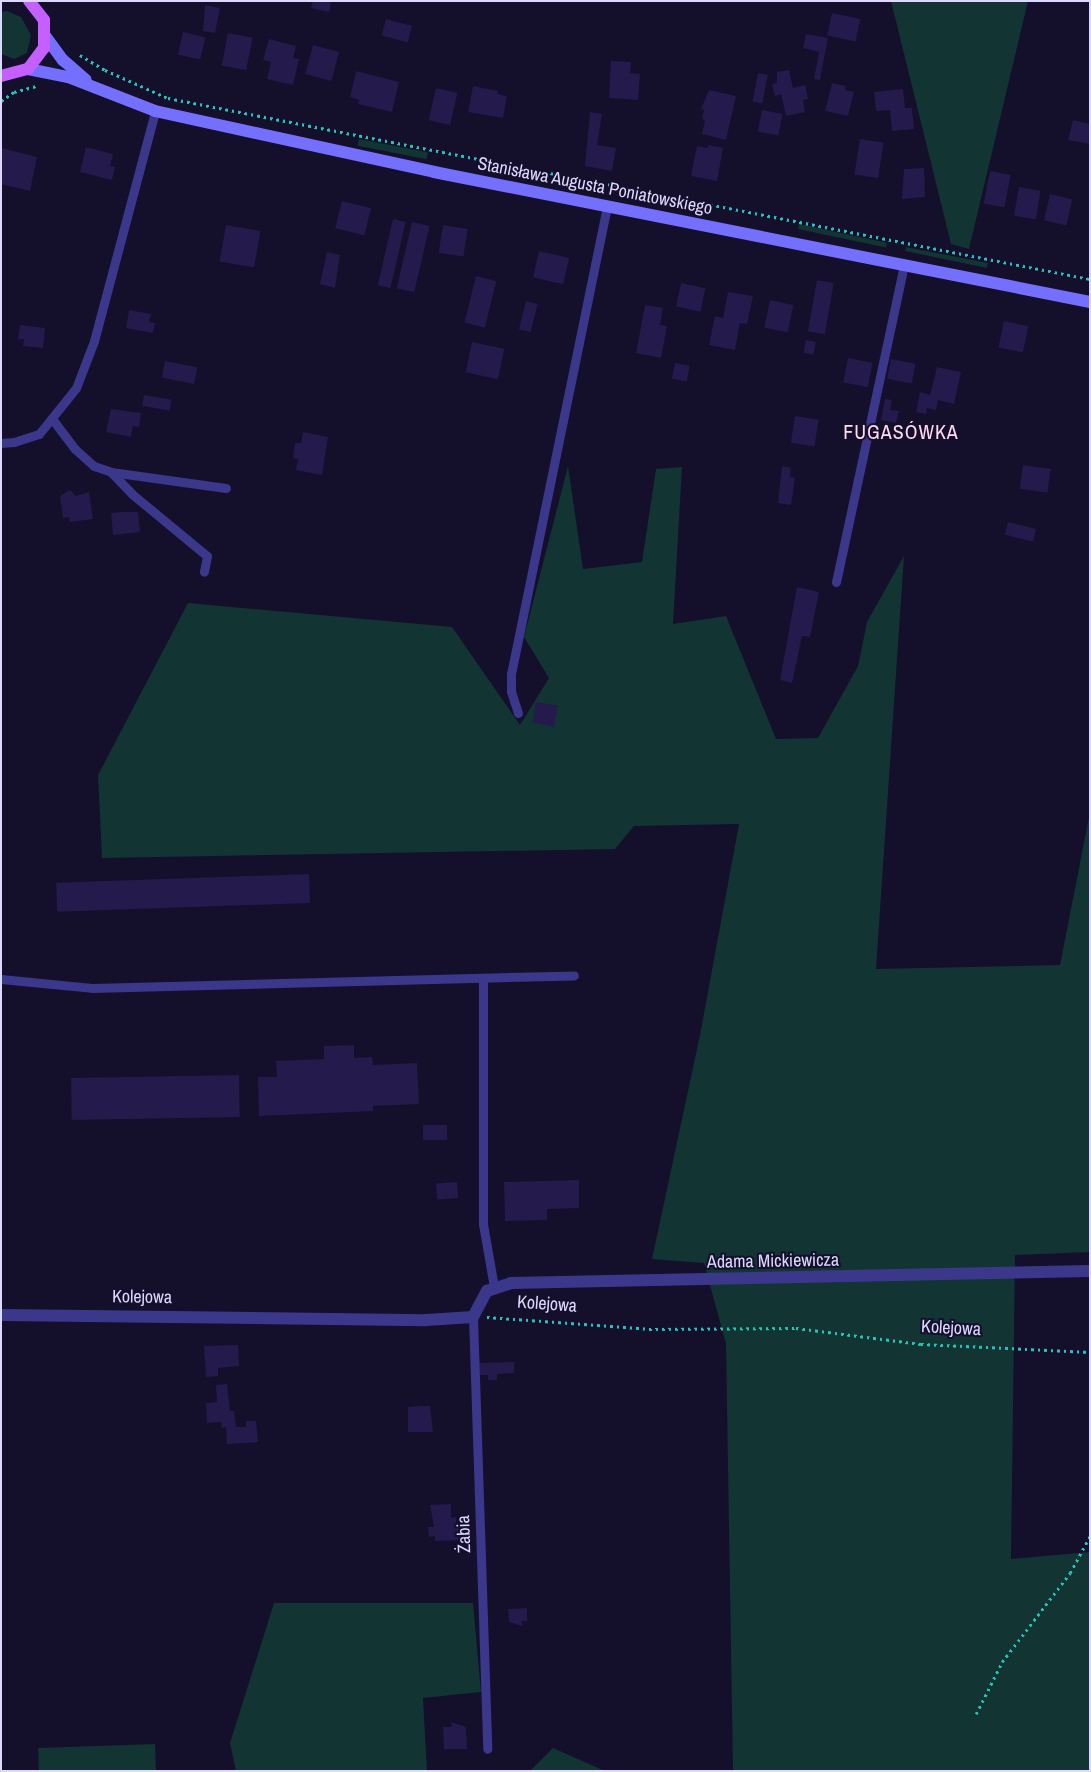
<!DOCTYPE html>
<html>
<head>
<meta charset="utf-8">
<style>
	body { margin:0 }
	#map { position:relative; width:1091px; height:1772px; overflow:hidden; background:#140f2a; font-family:"Archivo Narrow",sans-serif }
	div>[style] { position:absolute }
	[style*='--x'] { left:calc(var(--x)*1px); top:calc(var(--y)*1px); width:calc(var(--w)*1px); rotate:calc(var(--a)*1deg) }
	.green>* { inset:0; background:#123433; transform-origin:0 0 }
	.building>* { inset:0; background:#241a4c; transform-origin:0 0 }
	.path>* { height:2.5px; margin-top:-1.25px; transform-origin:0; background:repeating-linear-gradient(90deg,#29c2ba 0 2.5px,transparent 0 6.5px) }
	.lane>* { height:9px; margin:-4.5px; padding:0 4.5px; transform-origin:4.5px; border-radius:4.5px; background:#3b378b }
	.street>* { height:12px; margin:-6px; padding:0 6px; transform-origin:6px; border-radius:6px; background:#3b378b }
	.secondary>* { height:12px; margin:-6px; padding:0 6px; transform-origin:6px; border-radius:6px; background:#746fff }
	.primary>* { height:12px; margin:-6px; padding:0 6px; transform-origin:6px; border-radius:6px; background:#c55fff }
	span { translate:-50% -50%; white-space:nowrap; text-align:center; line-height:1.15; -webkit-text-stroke:4px #140f2a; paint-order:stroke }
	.street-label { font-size:18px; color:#ddd8ff }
	.quarter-label { font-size:20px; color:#ffdaf1; letter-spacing:1px }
	.frame { position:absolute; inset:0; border:2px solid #ddd8ff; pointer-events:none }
</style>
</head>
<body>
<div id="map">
	<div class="green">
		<div style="clip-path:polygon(891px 1px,1028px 1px,969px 249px,951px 244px)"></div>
		<div style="clip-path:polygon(7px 11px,21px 17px,31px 35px,27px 53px,14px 59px,1px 54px,1px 12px)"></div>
		<div style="left:359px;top:139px;width:70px;height:7px;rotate:11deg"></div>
		<div style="clip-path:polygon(491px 165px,539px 174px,539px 178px,490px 170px)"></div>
		<div style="left:799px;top:224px;width:90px;height:5px;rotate:12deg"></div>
		<div style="clip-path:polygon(906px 247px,988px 263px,987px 268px,905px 251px)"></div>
		<div style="clip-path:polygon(568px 466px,583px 569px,642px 562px,656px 469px,682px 467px,673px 624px,726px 616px,776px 739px,818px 738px,858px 666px,867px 622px,904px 556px,876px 969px,1060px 965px,1090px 812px,1090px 1252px,1015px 1255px,1011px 1559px,1090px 1552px,1090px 1771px,733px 1771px,726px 1344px,704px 1263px,652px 1259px,700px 1035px,739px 824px,634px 826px,615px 849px,102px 858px,98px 775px,188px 603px,452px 627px,520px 725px,549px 678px,524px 637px)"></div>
		<div style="clip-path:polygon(274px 1603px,473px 1603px,481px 1692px,423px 1698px,427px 1771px,236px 1771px,230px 1743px)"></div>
		<div style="left:155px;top:1744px;width:27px;height:117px;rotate:88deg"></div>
		<div style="clip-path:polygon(553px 1748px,605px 1771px,530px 1771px)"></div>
	</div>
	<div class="building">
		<div style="clip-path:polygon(313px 1px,331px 1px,329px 12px,311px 8px)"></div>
		<div style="clip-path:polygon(205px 5px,220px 8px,215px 33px,203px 31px)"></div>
		<div style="left:832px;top:13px;width:29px;height:23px;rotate:12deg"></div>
		<div style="left:386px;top:19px;width:27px;height:17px;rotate:15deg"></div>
		<div style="left:183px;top:32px;width:23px;height:23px;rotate:13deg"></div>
		<div style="left:228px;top:33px;width:25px;height:33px;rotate:11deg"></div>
		<div style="clip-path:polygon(806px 34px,828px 38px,820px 80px,814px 79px,819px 52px,803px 48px)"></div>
		<div style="clip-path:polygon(269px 39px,296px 46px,293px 58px,299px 59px,293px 85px,267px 79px,271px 62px,263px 60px)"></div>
		<div style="left:313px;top:45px;width:27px;height:30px;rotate:15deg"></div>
		<div style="clip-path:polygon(611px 61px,631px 62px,630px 73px,640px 74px,638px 100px,609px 98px)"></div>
		<div style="clip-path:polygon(789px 70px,793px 88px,805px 85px,808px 99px,803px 100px,805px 112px,786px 116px,781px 94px,775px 96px,772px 84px,777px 83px,777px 72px)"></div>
		<div style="clip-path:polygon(356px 71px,399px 82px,392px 112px,358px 104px,359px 100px,350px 97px)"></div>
		<div style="left:758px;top:73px;width:10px;height:29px;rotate:11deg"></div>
		<div style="clip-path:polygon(832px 83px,846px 86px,845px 90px,854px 92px,848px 116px,825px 111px)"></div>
		<div style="clip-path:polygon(473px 86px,498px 91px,497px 94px,507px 96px,503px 118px,468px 112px)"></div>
		<div style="left:436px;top:88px;width:22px;height:33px;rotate:13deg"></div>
		<div style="clip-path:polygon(903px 89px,905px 108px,912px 108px,914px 129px,892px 131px,890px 110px,876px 111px,874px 92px)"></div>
		<div style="clip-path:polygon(709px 90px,736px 96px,726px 140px,702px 134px,705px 120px,702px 119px,704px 110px,701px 109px)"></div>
		<div style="left:762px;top:110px;width:21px;height:22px;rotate:11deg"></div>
		<div style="clip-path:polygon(590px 112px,602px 114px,597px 145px,616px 148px,612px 171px,585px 166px)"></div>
		<div style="clip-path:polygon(1073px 120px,1090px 124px,1090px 144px,1068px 140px)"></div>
		<div style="left:860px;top:139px;width:24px;height:36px;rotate:9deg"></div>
		<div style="clip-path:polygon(708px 145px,723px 148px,717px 181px,691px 176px,697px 146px,708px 148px)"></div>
		<div style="clip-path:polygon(86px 147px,113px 154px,110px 166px,115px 167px,112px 180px,80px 172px)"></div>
		<div style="clip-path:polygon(2px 148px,37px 157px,30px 191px,1px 184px)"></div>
		<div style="clip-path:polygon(924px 168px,925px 197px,902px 199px,904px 169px)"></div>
		<div style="left:990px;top:171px;width:21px;height:33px;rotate:11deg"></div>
		<div style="left:1019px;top:187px;width:22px;height:29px;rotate:10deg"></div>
		<div style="left:1050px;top:194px;width:23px;height:27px;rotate:13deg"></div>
		<div style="left:342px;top:201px;width:30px;height:28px;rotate:14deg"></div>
		<div style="left:393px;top:219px;width:13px;height:68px;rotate:13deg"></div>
		<div style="left:412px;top:222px;width:18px;height:68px;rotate:13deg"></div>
		<div style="left:226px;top:225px;width:35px;height:37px;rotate:10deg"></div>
		<div style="left:443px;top:225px;width:25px;height:28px;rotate:9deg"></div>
		<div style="left:539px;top:251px;width:31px;height:27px;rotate:13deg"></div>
		<div style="clip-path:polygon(327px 252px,340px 255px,335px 288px,320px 284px)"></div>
		<div style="left:476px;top:276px;width:21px;height:48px;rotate:14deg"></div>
		<div style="left:817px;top:280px;width:17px;height:52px;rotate:10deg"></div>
		<div style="left:681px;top:283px;width:25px;height:24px;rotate:12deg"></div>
		<div style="clip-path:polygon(728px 292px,753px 296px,747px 324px,740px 323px,735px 350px,709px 345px,715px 316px,723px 318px)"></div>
		<div style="left:770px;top:300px;width:24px;height:28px;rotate:12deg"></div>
		<div style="left:526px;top:301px;width:12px;height:29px;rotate:14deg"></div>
		<div style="clip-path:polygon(645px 305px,663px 308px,660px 325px,667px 326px,661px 358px,636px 353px)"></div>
		<div style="clip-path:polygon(129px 310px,151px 314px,149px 322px,155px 323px,153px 333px,126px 328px)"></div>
		<div style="left:1004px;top:321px;width:25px;height:27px;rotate:12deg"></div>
		<div style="clip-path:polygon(20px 325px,45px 328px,43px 348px,23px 346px,24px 339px,18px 339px)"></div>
		<div style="left:806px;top:340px;width:10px;height:13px;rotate:11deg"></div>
		<div style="left:472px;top:342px;width:33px;height:31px;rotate:12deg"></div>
		<div style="left:848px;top:358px;width:25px;height:25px;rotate:11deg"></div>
		<div style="left:891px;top:359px;width:25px;height:20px;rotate:11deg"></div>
		<div style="left:165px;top:361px;width:33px;height:17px;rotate:11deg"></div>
		<div style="left:675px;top:363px;width:15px;height:16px;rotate:11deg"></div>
		<div style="clip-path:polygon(937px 367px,961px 372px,954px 404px,938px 400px,936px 410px,927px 408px,926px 414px,916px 412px,920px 392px,930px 395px)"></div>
		<div style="left:144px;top:395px;width:28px;height:11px;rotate:10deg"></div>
		<div style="clip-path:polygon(885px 399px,892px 400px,890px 410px,899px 411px,896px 423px,881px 420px)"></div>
		<div style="clip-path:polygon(111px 409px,141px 413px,139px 427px,133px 426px,131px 437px,106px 432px)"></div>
		<div style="left:795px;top:416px;width:24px;height:27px;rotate:9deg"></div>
		<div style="clip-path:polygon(303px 432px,328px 437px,322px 475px,296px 470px,298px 459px,293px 458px,295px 443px,301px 443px)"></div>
		<div style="left:1023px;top:465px;width:28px;height:24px;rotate:8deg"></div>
		<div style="clip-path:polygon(782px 466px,791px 468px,790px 477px,795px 478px,791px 505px,778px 503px)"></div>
		<div style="clip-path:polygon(70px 490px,76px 496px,89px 492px,93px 519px,70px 522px,69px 517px,63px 518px,60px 496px)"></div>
		<div style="clip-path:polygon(120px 512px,138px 512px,140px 532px,113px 535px,111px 513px)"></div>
		<div style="left:1008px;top:522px;width:29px;height:13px;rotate:14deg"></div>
		<div style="clip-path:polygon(797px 587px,819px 592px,810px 637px,802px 636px,792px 683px,780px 680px)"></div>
		<div style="left:536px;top:702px;width:22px;height:21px;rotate:10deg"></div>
		<div style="left:309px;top:874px;width:29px;height:253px;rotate:88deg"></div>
		<div style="clip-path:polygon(354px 1045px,354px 1058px,372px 1057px,373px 1065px,417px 1063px,419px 1104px,373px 1106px,373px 1111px,259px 1116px,258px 1077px,277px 1077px,276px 1061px,324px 1059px,324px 1046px)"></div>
		<div style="left:239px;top:1075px;width:42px;height:168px;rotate:89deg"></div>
		<div style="left:423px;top:1125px;width:24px;height:15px"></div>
		<div style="clip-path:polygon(579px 1180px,579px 1208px,547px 1209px,547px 1220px,505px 1221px,504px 1182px)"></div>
		<div style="left:457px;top:1182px;width:16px;height:21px;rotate:86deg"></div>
		<div style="clip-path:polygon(238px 1345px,239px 1366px,218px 1368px,218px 1376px,206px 1377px,204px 1346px)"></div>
		<div style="clip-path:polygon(514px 1362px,514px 1373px,497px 1374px,497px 1380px,488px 1380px,488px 1375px,480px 1375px,479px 1363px)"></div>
		<div style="clip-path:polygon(227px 1384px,230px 1411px,234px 1411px,236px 1427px,246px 1427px,246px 1421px,256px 1421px,258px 1442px,227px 1444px,226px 1427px,222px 1428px,221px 1422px,207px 1423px,206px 1403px,217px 1402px,216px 1385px)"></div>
		<div style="clip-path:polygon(420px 1406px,430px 1406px,433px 1432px,408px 1432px,408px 1407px)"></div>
		<div style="clip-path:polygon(451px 1504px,451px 1518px,456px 1517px,456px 1525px,464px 1524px,465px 1540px,435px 1541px,435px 1536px,429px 1537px,428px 1527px,434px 1527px,430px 1505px)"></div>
		<div style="clip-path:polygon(527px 1608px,527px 1621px,522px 1621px,522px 1626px,509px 1622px,508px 1609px)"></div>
		<div style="clip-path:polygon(451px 1722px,466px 1727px,467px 1749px,444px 1749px,443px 1727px,452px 1727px)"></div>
	</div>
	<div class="path">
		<div style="--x:80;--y:55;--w:29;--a:31"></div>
		<div style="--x:105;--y:70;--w:69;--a:24"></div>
		<div style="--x:168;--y:98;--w:940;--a:11.11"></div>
		<div style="--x:1;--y:101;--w:16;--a:-35"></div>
		<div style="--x:14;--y:92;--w:23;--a:-15"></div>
		<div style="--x:487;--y:1317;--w:162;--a:4.2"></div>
		<div style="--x:649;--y:1329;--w:147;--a:-0.4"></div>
		<div style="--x:796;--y:1328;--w:126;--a:7.3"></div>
		<div style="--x:921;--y:1344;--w:169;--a:2.7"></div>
		<div style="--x:976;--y:1714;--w:58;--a:-63.4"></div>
		<div style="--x:1002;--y:1662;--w:112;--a:-52.6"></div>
		<div style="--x:1070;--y:1573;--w:42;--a:-61.6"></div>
	</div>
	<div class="lane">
		<div style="--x:53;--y:420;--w:36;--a:53"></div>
		<div style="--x:75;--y:449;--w:25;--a:42"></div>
		<div style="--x:94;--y:466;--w:18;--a:19"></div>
		<div style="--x:111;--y:472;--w:116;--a:7.9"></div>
		<div style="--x:1;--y:443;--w:13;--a:-4"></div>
		<div style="--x:14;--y:442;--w:26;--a:-18"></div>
		<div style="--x:39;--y:434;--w:59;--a:-51.2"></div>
		<div style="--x:76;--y:388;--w:50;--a:-69"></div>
		<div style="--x:94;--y:341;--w:238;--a:-75.1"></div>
		<div style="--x:111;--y:472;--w:30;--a:46"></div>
		<div style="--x:132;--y:494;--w:97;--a:39.6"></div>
		<div style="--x:207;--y:556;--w:16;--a:101"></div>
		<div style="--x:836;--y:582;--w:324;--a:-77.9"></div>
		<div style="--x:518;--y:713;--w:23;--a:-108"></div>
		<div style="--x:511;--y:691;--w:17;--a:-90"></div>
		<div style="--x:511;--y:674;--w:478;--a:-78.4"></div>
		<div style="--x:483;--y:978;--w:246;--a:90"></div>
		<div style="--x:483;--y:1224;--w:64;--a:80.1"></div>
		<div style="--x:1;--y:979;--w:91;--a:5.6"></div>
		<div style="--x:92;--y:988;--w:482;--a:-1.5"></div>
		<div style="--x:473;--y:1317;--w:432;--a:88.1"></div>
	</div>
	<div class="street">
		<div style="--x:1;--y:1315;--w:425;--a:0.7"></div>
		<div style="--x:426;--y:1320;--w:47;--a:-3.7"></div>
		<div style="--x:473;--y:1317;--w:30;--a:-62"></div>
		<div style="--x:487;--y:1291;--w:25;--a:-18"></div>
		<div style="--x:511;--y:1283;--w:579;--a:-1.19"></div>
	</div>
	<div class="secondary">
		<div style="--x:46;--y:37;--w:29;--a:54"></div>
		<div style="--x:63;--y:60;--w:30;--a:41"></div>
		<div style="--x:28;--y:69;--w:41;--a:11.3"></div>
		<div style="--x:68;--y:77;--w:93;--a:21.3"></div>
		<div style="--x:155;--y:111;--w:286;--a:12.3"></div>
		<div style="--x:434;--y:172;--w:669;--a:11.21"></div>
	</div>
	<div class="primary">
		<div style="--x:1;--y:76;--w:28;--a:-15"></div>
		<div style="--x:28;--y:69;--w:26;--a:-53"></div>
		<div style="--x:44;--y:48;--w:28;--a:-90"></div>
		<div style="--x:44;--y:20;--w:24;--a:-128"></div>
	</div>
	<div class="street-label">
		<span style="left:595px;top:186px;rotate:11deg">Stanisława Augusta Poniatowskiego</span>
		<span style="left:773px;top:1261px;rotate:-1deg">Adama Mickiewicza</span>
		<span style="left:142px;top:1297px;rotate:1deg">Kolejowa</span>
		<span style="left:547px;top:1304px;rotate:4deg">Kolejowa</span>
		<span style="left:951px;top:1328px;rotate:3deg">Kolejowa</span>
		<span style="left:464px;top:1534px;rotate:-92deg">Żabia</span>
	</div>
	<div class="quarter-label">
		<span style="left:901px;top:431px">FUGASÓWKA</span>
	</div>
	<div class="frame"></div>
</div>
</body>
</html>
